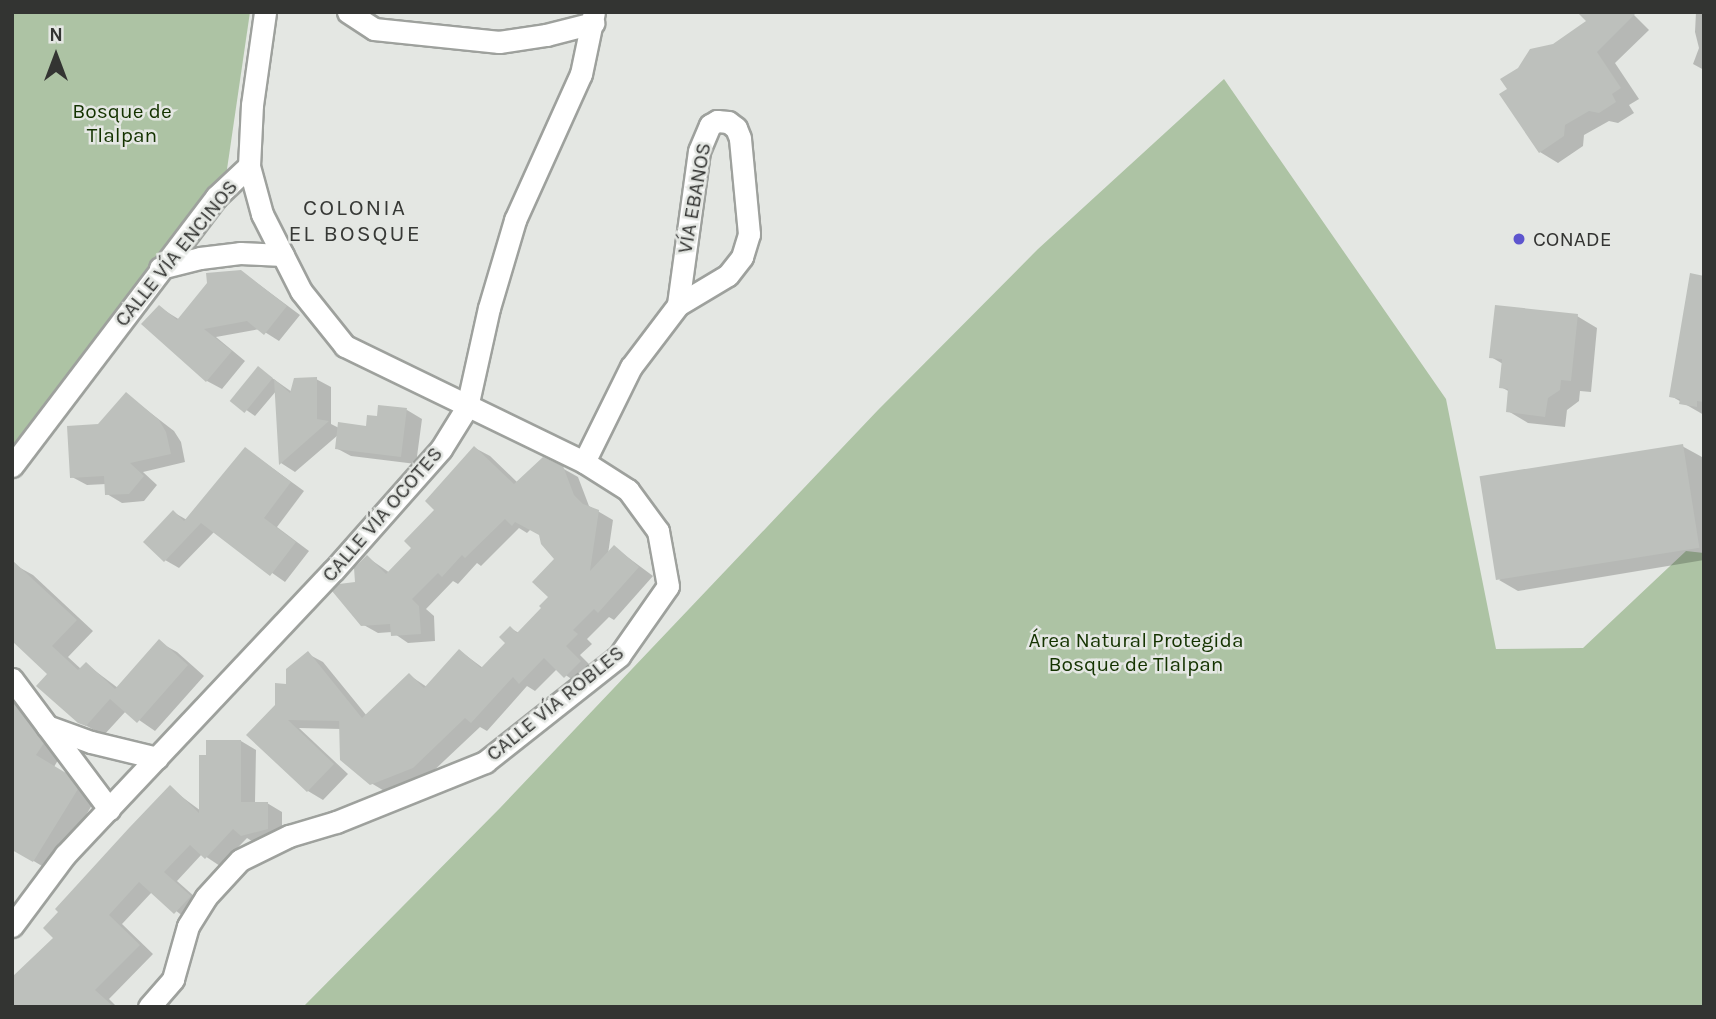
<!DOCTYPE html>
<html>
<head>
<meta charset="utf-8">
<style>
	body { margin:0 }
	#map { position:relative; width:1716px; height:1019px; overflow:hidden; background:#e4e7e3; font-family:Karla,sans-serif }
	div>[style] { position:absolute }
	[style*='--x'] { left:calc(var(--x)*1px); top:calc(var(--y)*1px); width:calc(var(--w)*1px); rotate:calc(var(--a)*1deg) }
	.green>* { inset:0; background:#adc3a4 }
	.shadow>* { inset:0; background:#0003 }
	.building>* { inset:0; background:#bdc0bc; transform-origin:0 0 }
	.roads { filter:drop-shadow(2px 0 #9ea19d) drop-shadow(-2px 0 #9ea19d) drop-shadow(0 2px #9ea19d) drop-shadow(0 -2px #9ea19d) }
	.minor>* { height:21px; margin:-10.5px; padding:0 10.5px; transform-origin:10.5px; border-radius:10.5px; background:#fff }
	.dots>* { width:19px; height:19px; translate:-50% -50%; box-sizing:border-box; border:4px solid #e4e7e3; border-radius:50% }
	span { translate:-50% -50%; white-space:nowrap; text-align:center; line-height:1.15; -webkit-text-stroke:5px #e4e7e3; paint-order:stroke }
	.park-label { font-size:21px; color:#143300 }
	.street-label { font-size:21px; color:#333432 }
	.poi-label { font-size:21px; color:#333432 }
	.left { translate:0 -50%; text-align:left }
	.neighbourhood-label { font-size:23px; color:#373936; letter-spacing:2px }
	.frame { position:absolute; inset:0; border:14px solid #333432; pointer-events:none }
	.north { position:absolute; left:21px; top:21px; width:70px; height:70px; -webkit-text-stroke:5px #e4e7e3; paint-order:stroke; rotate:0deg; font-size:19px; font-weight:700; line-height:28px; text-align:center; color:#333432 }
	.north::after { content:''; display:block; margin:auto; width:24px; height:32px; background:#333432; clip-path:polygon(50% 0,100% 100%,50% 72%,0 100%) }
</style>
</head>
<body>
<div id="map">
	<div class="green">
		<div style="clip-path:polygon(12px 12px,250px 12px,226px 176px,12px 452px)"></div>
		<div style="clip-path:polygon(1224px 79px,1446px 399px,1496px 649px,1583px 648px,1686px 551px,1704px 553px,1704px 1007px,303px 1007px,500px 808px,878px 410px,1038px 249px)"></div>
	</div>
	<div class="shadow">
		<div style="clip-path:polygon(1631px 12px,1649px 30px,1615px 63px,1639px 99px,1629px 105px,1634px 113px,1618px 123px,1609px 121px,1584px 135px,1583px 146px,1558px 163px,1540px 152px,1553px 45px)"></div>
		<div style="clip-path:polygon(1696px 12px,1704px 12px,1704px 70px,1693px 64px,1699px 48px,1695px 32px)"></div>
		<div style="clip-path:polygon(241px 271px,300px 315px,279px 341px,260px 329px,216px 337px,245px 361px,222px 389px,207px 381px,144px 324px,159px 307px,180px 320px)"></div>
		<div style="clip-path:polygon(1704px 278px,1704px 415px,1671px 396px)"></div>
		<div style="clip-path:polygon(1577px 316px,1597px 328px,1591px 392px,1580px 391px,1579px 401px,1567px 410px,1565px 427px,1528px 423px,1508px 411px,1510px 392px,1501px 387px,1503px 364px,1491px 357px)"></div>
		<div style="clip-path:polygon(258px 368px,292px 392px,316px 379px,331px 387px,331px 424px,339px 428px,368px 428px,378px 418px,407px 410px,422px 419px,416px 464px,351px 456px,336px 448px,338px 435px,295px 472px,281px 463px,277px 390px,255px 416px,232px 400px)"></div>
		<div style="clip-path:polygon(126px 394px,174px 431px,181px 442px,185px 462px,143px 472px,157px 485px,144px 501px,122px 503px,107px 494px,106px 484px,87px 485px,72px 477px,98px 426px)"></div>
		<div style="clip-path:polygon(1682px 446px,1702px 457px,1704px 560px,1518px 591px,1499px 580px)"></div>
		<div style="clip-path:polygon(475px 448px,490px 456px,518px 483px,562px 468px,578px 477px,589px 506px,613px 520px,608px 554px,614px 547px,653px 576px,614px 620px,609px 617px,587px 639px,592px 644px,580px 655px,595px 670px,580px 685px,557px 669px,535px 691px,527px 686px,487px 731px,480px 727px,428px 776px,386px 792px,371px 783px,341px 729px,299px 728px,348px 774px,323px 800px,308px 791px,249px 735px,276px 706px,308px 654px,323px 662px,367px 716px,409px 675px,427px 687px,460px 651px,483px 668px,507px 643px,510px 628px,519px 633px,544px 608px,550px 597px,557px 559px,541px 535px,531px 529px,527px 533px,519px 528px,481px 566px,477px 563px,458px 584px,453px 581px,426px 609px,434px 616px,435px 641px,408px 643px,392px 632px,378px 633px,362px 624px,357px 584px,367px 557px,390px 573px,413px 548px)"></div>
		<div style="clip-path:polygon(246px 449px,304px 491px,277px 527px,309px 551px,285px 582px,214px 532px,179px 568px,165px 560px,173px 512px,187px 520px)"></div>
		<div style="clip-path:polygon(15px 565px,33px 575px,93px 631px,68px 657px,81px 669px,86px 664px,118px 688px,159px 642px,177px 652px,204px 676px,155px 731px,126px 711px,104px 735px,79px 722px,50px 674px)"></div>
		<div style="clip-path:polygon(12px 696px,61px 755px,54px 767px,84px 786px,95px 800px,52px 872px,12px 848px)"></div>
		<div style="clip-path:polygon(241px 741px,256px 750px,255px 803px,267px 803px,282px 812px,282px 837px,257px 844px,247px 838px,220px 866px,202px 854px,177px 881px,204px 905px,189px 921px,152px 892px,122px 924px,153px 954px,109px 999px,117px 1007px,12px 1007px,55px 938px,170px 788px,201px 811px,207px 756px)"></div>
	</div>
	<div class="building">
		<div style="clip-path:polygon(1577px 12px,1637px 12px,1597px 52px,1621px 88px,1612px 94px,1616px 102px,1599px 113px,1589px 111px,1565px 125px,1564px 136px,1539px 153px,1499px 94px,1507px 89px,1500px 79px,1518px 68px,1530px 49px,1553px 44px,1586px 21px)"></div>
		<div style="clip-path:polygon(241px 270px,287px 306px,264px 335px,247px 321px,204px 329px,232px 351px,206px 382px,141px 324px,159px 305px,177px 320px,207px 283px,206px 273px)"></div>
		<div style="clip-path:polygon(1690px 273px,1704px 276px,1704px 402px,1697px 401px,1697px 407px,1679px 404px,1680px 399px,1669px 397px)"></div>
		<div style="clip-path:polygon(1495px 305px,1578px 314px,1571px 381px,1561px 380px,1560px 390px,1548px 398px,1545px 417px,1506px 412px,1508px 389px,1499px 388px,1502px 359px,1489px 358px)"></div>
		<div style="left:258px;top:366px;width:19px;height:45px;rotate:39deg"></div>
		<div style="clip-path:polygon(317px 377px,317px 419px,329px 421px,279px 465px,274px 379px,290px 393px,294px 378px)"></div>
		<div style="clip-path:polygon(126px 392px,159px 420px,166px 432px,171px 454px,130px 463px,144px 476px,129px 494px,105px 495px,104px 476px,70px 478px,67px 426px,98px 424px)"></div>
		<div style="clip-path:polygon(378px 405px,407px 408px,401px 457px,335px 449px,338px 422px,366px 426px,367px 415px,377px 416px)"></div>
		<div style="left:1683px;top:444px;width:105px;height:206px;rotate:81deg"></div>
		<div style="clip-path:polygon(474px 446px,514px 484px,543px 457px,563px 466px,574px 495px,583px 504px,599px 510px,590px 571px,614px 545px,639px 567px,598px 613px,594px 609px,573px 630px,578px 634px,566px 646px,581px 661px,564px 678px,544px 658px,519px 684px,513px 677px,471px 723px,465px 718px,413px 768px,370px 785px,340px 760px,339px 721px,288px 720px,334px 764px,307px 792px,246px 735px,275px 705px,275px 683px,286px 684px,286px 669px,308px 651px,362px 718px,409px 673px,424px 688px,459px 649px,481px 668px,505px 643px,499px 637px,510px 626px,517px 633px,541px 608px,539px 606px,548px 597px,532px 582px,554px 559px,541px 544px,539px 535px,515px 522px,512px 526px,505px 519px,465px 558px,462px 555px,442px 577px,438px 573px,412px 599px,419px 606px,421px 634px,391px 636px,390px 624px,361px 626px,332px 591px,339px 584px,355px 582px,354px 568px,367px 555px,386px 574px,411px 548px,404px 541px,434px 510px,425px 501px)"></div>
		<div style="clip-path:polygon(245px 447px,291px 482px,264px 518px,296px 542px,270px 576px,201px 523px,164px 562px,143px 542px,173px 510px,184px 521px)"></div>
		<div style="clip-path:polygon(12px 560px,77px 620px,52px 646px,78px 670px,86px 662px,115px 689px,159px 639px,188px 665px,137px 723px,110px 699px,86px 726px,78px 723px,36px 686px,47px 674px,12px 641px)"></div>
		<div style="clip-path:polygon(12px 702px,44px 743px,36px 755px,66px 773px,78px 789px,33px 862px,12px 850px)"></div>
		<div style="clip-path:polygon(206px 740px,241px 740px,241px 802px,268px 802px,268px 829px,241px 836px,233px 829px,205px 859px,190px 845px,164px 872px,191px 896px,174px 914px,139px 882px,109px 915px,140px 945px,95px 990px,114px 1007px,12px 1007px,12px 977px,53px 938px,43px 928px,58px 912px,55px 909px,129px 828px,170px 785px,199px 813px,199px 755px,206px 755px)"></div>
	</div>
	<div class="roads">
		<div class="minor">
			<div style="--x:348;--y:12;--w:31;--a:33"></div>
			<div style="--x:374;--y:29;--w:126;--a:5.9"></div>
			<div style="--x:499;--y:42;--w:48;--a:-8.5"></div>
			<div style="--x:546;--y:35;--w:49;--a:-14.3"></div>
			<div style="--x:160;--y:268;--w:41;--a:-14"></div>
			<div style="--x:200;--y:258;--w:40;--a:-7.1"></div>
			<div style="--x:240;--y:253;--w:43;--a:2.7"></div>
			<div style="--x:584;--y:462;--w:106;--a:-63.7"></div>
			<div style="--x:631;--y:367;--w:78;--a:-52.8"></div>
			<div style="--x:678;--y:305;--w:58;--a:-31"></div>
			<div style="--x:728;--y:275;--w:23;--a:-52"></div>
			<div style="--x:742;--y:257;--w:24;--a:-73"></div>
			<div style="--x:749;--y:234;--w:96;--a:-95.4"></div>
			<div style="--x:740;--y:138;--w:11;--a:-112"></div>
			<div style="--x:736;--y:128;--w:10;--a:-143"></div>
			<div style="--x:728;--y:122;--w:11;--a:-175"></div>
			<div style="--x:717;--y:121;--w:8;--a:150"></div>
			<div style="--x:710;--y:125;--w:28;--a:113"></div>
			<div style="--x:699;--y:151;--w:155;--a:97.8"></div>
			<div style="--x:12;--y:466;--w:338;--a:-52.8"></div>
			<div style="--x:216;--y:197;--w:45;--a:-43.2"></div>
			<div style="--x:249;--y:166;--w:61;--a:-87.2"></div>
			<div style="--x:252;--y:105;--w:94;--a:-82"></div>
			<div style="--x:12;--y:679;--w:59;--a:53.3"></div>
			<div style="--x:47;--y:726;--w:47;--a:20"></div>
			<div style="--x:91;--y:742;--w:68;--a:13.6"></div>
			<div style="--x:47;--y:726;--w:104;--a:53.2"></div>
			<div style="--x:12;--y:926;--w:89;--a:-53.3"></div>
			<div style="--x:65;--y:855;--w:390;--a:-46.7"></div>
			<div style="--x:333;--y:571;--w:163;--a:-48.5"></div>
			<div style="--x:441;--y:449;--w:49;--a:-58.2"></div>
			<div style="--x:467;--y:407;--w:101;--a:-77.5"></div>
			<div style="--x:489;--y:308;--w:92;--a:-73.5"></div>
			<div style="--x:515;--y:220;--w:160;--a:-65.7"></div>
			<div style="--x:581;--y:74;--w:63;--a:-78.2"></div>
			<div style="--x:149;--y:1007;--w:37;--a:-49"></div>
			<div style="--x:173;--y:979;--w:55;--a:-74.2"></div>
			<div style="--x:188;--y:926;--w:34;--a:-58"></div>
			<div style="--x:206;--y:897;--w:50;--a:-47.4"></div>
			<div style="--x:240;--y:860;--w:55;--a:-26.1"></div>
			<div style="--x:289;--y:836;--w:49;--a:-16.6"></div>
			<div style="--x:336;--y:822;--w:161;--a:-21.9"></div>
			<div style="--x:485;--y:762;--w:171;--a:-38.3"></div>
			<div style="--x:619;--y:656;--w:85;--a:-55"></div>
			<div style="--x:668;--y:586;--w:56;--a:-100.3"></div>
			<div style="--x:658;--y:531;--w:51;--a:-126.2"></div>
			<div style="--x:628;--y:490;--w:52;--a:-147.5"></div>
			<div style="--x:584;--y:462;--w:266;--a:-154.1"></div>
			<div style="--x:345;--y:346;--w:70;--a:-128.7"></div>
			<div style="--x:301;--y:291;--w:86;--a:-116.9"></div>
			<div style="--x:262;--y:214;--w:50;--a:-105.2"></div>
		</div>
	</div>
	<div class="dots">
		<div style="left:1519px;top:239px;background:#5d55ce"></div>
	</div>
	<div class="park-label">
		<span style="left:122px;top:123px">Bosque de<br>Tlalpan</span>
		<span style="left:1136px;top:652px">Área Natural Protegida<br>Bosque de Tlalpan</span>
	</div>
	<div class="street-label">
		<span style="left:694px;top:198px;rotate:-80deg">VÍA EBANOS</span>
		<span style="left:176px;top:253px;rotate:-51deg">CALLE VÍA ENCINOS</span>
		<span style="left:382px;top:514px;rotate:-49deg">CALLE VÍA OCOTES</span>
		<span style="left:555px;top:703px;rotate:-39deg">CALLE VÍA ROBLES</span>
	</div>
	<div class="poi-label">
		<span class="left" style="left:1533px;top:239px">CONADE</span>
	</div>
	<div class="neighbourhood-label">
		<span style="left:355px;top:221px">COLONIA<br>EL BOSQUE</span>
	</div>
	<div class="frame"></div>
	<div class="north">N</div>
</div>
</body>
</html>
